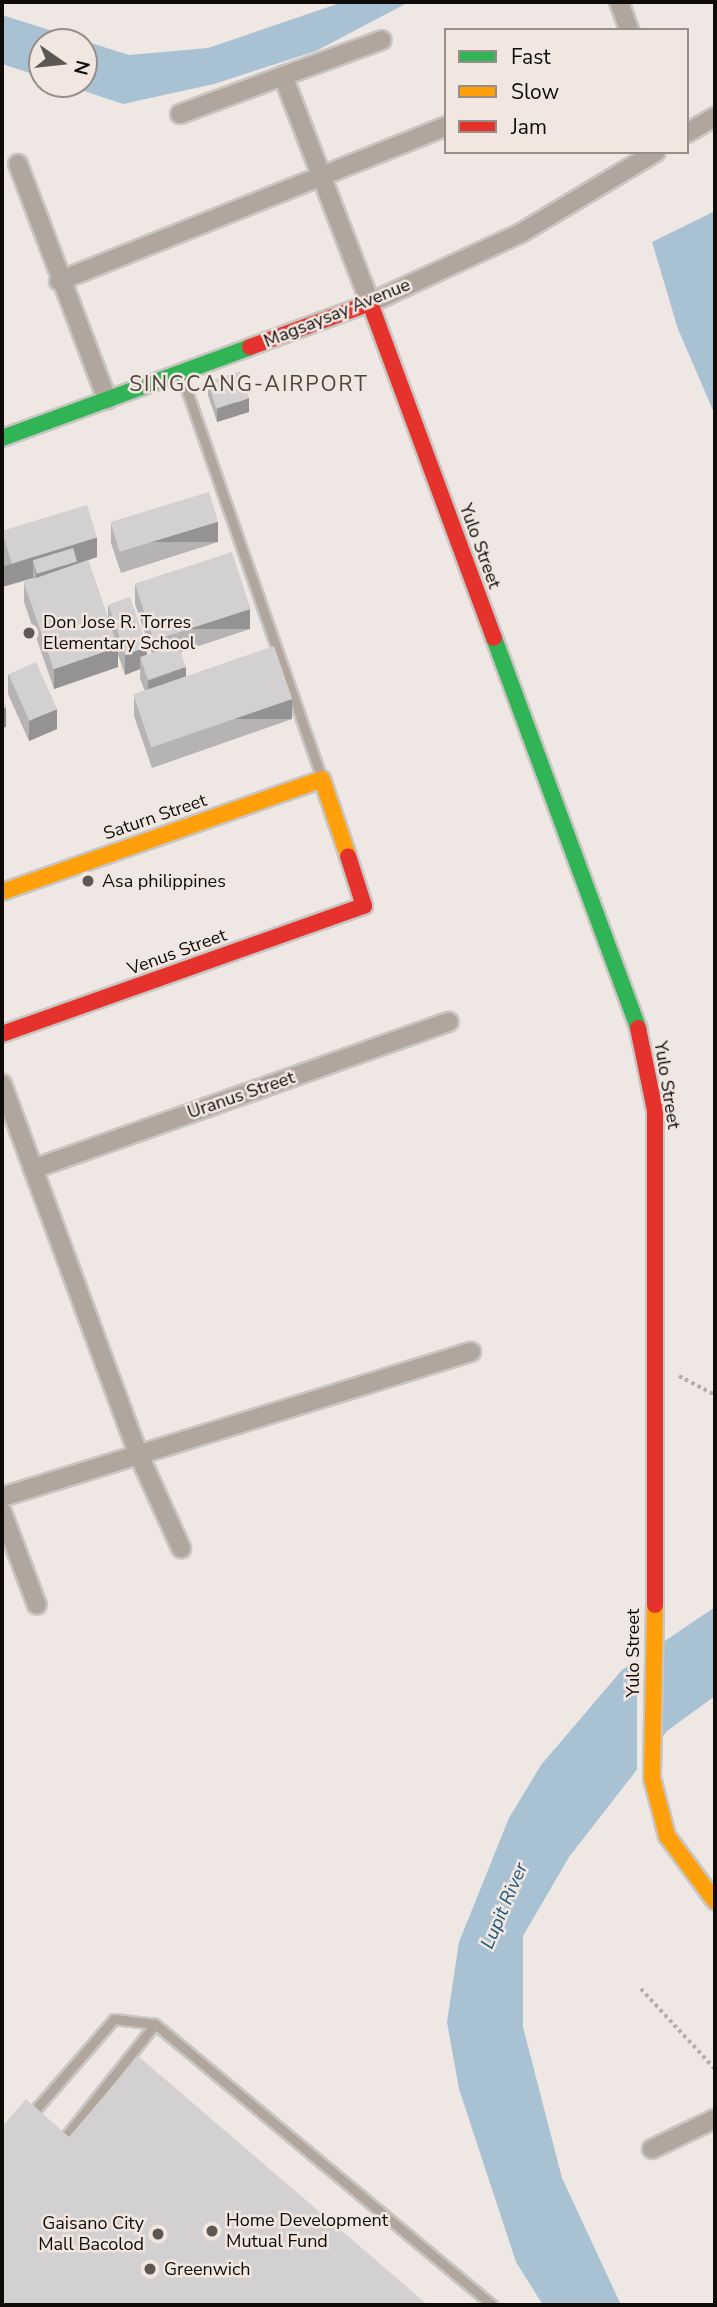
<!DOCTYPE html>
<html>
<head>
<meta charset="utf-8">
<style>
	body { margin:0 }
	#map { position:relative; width:717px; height:2307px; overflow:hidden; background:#eee7e4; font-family:"Nunito Sans",sans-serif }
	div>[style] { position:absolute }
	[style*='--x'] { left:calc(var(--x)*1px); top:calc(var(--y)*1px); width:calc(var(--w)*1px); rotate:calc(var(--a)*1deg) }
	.water>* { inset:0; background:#a9c2d3 }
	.pier>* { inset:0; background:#eee7e4 }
	.path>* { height:3.5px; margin-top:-1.75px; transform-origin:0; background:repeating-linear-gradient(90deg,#b6aea8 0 3.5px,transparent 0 7px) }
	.roads { filter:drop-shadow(2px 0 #c9c5c2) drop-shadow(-2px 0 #c9c5c2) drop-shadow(0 2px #c9c5c2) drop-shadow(0 -2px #c9c5c2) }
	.lane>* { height:9px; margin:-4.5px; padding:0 4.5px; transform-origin:4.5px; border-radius:4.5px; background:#b0a69e }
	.street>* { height:18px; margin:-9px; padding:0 9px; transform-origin:9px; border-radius:9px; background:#b0a69e }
	.fast>* { height:16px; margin:-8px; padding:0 8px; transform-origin:8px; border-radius:8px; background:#30b455 }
	.slow>* { height:16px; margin:-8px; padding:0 8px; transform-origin:8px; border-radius:8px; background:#ff9f0a }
	.jam>* { height:16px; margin:-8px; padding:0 8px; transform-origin:8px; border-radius:8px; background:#e5322d }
	.wall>* { inset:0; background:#b5b3b4 }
	.shaded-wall>* { inset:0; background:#949292; transform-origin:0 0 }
	.building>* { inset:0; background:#d3d0d1; transform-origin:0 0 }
	.dots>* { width:19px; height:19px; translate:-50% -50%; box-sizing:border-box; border:4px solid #f2e6e0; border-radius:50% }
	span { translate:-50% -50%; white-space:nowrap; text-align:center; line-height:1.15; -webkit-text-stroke:5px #f2e6e0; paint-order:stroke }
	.street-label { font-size:18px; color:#0f0b09 }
	.poi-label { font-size:18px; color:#0f0b09 }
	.left { translate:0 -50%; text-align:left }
	.right { translate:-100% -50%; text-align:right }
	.water-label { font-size:19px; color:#1a597d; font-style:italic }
	.quarter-label { font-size:21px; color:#4e4540; letter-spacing:2px }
	.frame { position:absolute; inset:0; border:4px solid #0f0b09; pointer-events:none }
	.legend { position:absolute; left:444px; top:28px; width:245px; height:126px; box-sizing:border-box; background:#f2e6e0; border:2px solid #978e8a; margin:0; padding:9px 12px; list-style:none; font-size:21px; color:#0f0b09 }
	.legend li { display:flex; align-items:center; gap:14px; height:35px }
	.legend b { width:35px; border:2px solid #978e8a }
	.north { position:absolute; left:28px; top:28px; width:70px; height:70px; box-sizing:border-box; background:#f2e6e0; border:2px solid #978e8a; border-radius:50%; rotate:104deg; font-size:19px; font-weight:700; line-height:28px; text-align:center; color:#0f0b09 }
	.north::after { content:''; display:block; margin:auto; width:24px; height:32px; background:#5d5856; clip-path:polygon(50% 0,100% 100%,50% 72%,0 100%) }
</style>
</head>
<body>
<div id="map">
	<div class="water">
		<div style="clip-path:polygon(343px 2px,409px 2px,316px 51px,214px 84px,123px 104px,63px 84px,84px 84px,84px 42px,42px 42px,42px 77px,2px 64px,2px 15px,129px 55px,208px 48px)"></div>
		<div style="clip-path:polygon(715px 211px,715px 415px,678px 329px,652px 242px)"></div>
		<div style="clip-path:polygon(715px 1607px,715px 1696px,667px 1731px,569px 1857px,523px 1936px,523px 2027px,562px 2178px,621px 2305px,543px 2305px,516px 2262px,459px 2089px,447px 2022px,459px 1942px,509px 1818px,541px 1765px,622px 1670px)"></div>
	</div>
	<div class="pier">
		<div style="clip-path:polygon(662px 1638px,663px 1741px,637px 1776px,637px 1655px)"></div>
	</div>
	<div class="path">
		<div style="--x:679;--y:1376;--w:41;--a:27.8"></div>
		<div style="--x:641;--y:1989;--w:109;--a:47.2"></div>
	</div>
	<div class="roads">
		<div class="lane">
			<div style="--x:181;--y:374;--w:427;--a:70.8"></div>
			<div style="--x:30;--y:2116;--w:128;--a:-49.1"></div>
			<div style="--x:114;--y:2019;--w:41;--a:7"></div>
			<div style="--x:155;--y:2024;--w:439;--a:39.8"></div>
			<div style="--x:66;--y:2136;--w:143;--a:-51.5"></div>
		</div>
		<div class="street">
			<div style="--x:619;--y:2;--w:30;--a:70"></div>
			<div style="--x:283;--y:76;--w:105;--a:-20"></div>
			<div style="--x:180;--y:114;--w:110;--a:-20.3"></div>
			<div style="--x:283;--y:76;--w:243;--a:69"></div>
			<div style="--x:370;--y:303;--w:166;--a:-24.9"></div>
			<div style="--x:521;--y:233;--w:157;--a:-31"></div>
			<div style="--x:687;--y:133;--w:32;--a:-30"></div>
			<div style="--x:18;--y:164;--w:252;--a:69.3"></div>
			<div style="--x:59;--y:281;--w:417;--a:-21.8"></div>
			<div style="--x:2;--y:1084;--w:391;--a:69.8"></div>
			<div style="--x:137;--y:1451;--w:107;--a:65.6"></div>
			<div style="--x:33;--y:1169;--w:441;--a:-19.5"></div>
			<div style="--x:2;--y:1497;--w:491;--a:-17.2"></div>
			<div style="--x:2;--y:1512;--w:99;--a:69.4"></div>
			<div style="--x:652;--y:2149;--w:70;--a:-25.5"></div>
		</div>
		<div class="fast">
			<div style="--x:2;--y:438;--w:264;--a:-20.1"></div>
			<div style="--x:494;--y:638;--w:416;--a:69.7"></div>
		</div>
		<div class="slow">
			<div style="--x:2;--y:892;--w:339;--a:-19.4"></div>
			<div style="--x:322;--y:779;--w:81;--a:71.3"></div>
			<div style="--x:655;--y:1605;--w:173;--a:91"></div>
			<div style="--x:652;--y:1778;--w:60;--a:75.5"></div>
			<div style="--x:667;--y:1836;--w:81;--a:53.6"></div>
		</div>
		<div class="jam">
			<div style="--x:250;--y:347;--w:128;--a:-20.1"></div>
			<div style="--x:370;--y:303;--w:357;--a:69.7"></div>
			<div style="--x:638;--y:1028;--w:85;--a:78.4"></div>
			<div style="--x:655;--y:1111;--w:494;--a:90"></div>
			<div style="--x:2;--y:1034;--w:384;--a:-19.5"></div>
			<div style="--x:364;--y:906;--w:52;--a:-107.7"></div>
		</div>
	</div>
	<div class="wall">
		<div style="clip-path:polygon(208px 381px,249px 412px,217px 422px,208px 395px)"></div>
		<div style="clip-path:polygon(111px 523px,218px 542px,121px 573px,111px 543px)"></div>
		<div style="clip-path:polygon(2px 531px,97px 557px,88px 560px,108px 618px,108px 605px,147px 655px,152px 654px,135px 604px,135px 585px,250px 629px,181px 652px,186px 677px,292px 719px,152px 768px,134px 716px,134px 696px,145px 692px,140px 678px,140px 669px,125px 675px,118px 654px,118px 667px,54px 689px,24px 602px,24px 582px,33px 579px,33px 578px,2px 587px)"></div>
		<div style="clip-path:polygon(8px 674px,57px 729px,29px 741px,8px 694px)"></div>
	</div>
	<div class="shaded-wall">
		<div style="clip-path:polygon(249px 398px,249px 412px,217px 422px,217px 409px)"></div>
		<div style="left:218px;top:522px;width:20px;height:102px;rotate:90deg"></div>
		<div style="clip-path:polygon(97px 537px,97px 557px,77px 564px,36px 593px,36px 574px,33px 561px,33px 578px,2px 587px,2px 567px)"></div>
		<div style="left:250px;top:609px;width:20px;height:101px;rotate:90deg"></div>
		<div style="clip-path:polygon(118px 647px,118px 667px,54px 689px,54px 669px)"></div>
		<div style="clip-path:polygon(147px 647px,147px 667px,140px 658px,140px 669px,125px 675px,125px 655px)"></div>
		<div style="clip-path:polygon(186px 667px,186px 687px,148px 701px,148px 681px)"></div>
		<div style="left:292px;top:699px;width:20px;height:149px;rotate:90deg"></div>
		<div style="clip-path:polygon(6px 707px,6px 727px,2px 728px,2px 709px)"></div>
		<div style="clip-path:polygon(57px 709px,57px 729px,29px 741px,29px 721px)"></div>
	</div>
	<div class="building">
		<div style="left:240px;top:371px;width:28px;height:34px;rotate:72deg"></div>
		<div style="left:209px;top:492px;width:31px;height:103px;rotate:73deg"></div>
		<div style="left:87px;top:505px;width:34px;height:89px;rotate:73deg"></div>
		<div style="left:73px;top:548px;width:14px;height:42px;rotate:73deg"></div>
		<div style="left:232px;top:552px;width:60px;height:102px;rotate:72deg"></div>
		<div style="left:88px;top:560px;width:92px;height:68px;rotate:71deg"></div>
		<div style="left:130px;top:597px;width:53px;height:23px;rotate:71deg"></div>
		<div style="left:178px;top:644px;width:24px;height:40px;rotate:71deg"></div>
		<div style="left:274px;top:646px;width:56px;height:149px;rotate:71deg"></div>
		<div style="left:36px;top:662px;width:51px;height:30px;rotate:66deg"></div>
		<div style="clip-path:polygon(2px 694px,6px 707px,2px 709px)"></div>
		<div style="clip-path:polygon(138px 2056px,428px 2305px,2px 2305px,2px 2127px,26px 2099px,69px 2137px)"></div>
	</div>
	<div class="dots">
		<div style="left:29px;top:633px;background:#5d5856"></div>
		<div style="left:88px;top:881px;background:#5d5856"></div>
		<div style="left:212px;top:2231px;background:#5d5856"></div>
		<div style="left:158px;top:2234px;background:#5d5856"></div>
		<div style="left:150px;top:2269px;background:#5d5856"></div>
	</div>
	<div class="street-label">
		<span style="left:337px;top:313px;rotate:-22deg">Magsaysay Avenue</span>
		<span style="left:480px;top:546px;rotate:70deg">Yulo Street</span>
		<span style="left:155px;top:817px;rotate:-19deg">Saturn Street</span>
		<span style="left:177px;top:952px;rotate:-20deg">Venus Street</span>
		<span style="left:667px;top:1085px;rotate:81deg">Yulo Street</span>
		<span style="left:241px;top:1095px;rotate:-19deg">Uranus Street</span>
		<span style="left:633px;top:1653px;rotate:-90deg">Yulo Street</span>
	</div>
	<div class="poi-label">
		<span class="left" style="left:43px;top:633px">Don Jose R. Torres<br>Elementary School</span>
		<span class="left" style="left:102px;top:881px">Asa philippines</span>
		<span class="left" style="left:226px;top:2231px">Home Development<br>Mutual Fund</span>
		<span class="right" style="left:144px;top:2234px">Gaisano City<br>Mall Bacolod</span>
		<span class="left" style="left:164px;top:2269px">Greenwich</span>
	</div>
	<div class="water-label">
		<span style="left:505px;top:1906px;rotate:-67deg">Lupit River</span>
	</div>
	<div class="quarter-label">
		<span style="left:249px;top:384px">SINGCANG-AIRPORT</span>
	</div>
	<div class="frame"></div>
	<ul class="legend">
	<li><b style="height:9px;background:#30b455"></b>Fast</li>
	<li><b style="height:9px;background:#ff9f0a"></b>Slow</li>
	<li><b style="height:9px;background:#e5322d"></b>Jam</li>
	</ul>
	<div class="north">N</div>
</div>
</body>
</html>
